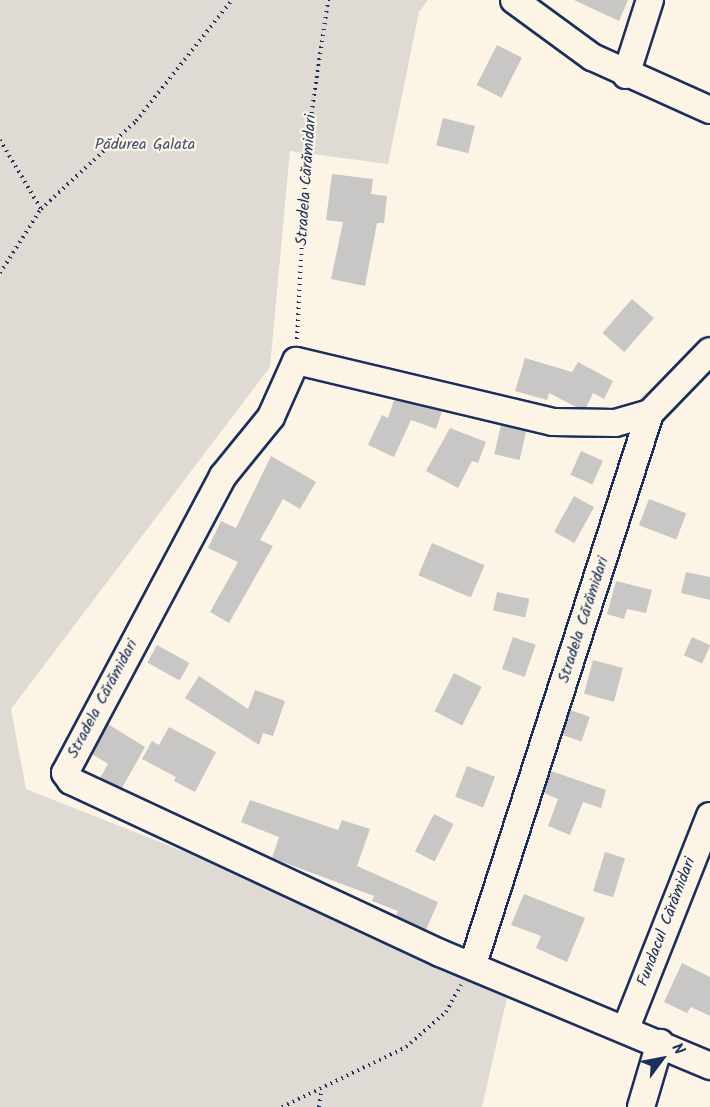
<!DOCTYPE html>
<html>
<head>
<meta charset="utf-8">
<style>
	body { margin:0 }
	#map { position:relative; width:710px; height:1107px; overflow:hidden; background:#fcf5e5; font-family:Kalam,sans-serif }
	div>[style] { position:absolute }
	[style*='--x'] { left:calc(var(--x)*1px); top:calc(var(--y)*1px); width:calc(var(--w)*1px); rotate:calc(var(--a)*1deg) }
	.green>* { inset:0; background:#dfdbd4 }
	.building>* { inset:0; background:#c8c7c6; transform-origin:0 0 }
	.path>* { height:4px; margin-top:-2px; transform-origin:0; background:repeating-linear-gradient(90deg,#1b2f5e 0 1.5px,transparent 0 6px) }
	.roads { filter:drop-shadow(2px 0 #1b2f5e) drop-shadow(-2px 0 #1b2f5e) drop-shadow(0 2px #1b2f5e) drop-shadow(0 -2px #1b2f5e) }
	.street>* { height:26px; margin:-13px; padding:0 13px; transform-origin:13px; border-radius:13px; background:#fcf5e5 }
	span { translate:-50% -50%; white-space:nowrap; text-align:center; line-height:1.15; -webkit-text-stroke:4.5px #fcf5e5; paint-order:stroke }
	.park-label { font-size:16px; color:#425176 }
	.street-label { font-size:16px; color:#1b2f5e }
	.north { position:absolute; left:632px; top:1029px; width:60px; height:60px; -webkit-text-stroke:4px #fcf5e5; paint-order:stroke; rotate:58deg; font-size:16px; font-weight:700; line-height:24px; text-align:center; color:#1b2f5e }
	.north::after { content:''; display:block; margin:auto; width:21px; height:27px; background:#1b2f5e; clip-path:polygon(50% 0,100% 100%,50% 72%,0 100%) }
</style>
</head>
<body>
<div id="map">
	<div class="green">
		<div style="clip-path:polygon(0 0,428px 0,419px 12px,388px 164px,290px 151px,270px 367px,11px 709px,26px 789px,440px 953px,507px 998px,482px 1107px,0 1107px)"></div>
	</div>
	<div class="building">
		<div style="clip-path:polygon(574px 0,628px 0,619px 21px)"></div>
		<div style="left:497px;top:45px;width:28px;height:45px;rotate:27deg"></div>
		<div style="left:443px;top:118px;width:33px;height:28px;rotate:14deg"></div>
		<div style="clip-path:polygon(332px 174px,373px 179px,371px 194px,387px 196px,384px 223px,377px 223px,365px 286px,331px 279px,343px 222px,326px 220px)"></div>
		<div style="left:632px;top:299px;width:29px;height:45px;rotate:41deg"></div>
		<div style="clip-path:polygon(525px 358px,572px 372px,578px 362px,613px 381px,604px 399px,593px 393px,586px 408px,576px 407px,549px 393px,547px 400px,515px 391px)"></div>
		<div style="clip-path:polygon(394px 400px,442px 411px,436px 429px,411px 420px,394px 457px,368px 445px,382px 415px,388px 418px)"></div>
		<div style="left:501px;top:425px;width:26px;height:30px;rotate:13deg"></div>
		<div style="clip-path:polygon(450px 428px,486px 442px,478px 463px,472px 461px,458px 488px,426px 471px)"></div>
		<div style="left:581px;top:451px;width:24px;height:26px;rotate:24deg"></div>
		<div style="clip-path:polygon(271px 456px,316px 482px,300px 509px,283px 499px,260px 540px,273px 546px,229px 623px,210px 612px,238px 562px,208px 548px,221px 521px,236px 528px)"></div>
		<div style="left:574px;top:496px;width:23px;height:41px;rotate:29deg"></div>
		<div style="left:649px;top:499px;width:40px;height:28px;rotate:21deg"></div>
		<div style="left:432px;top:543px;width:57px;height:35px;rotate:23deg"></div>
		<div style="clip-path:polygon(686px 572px,710px 577px,710px 600px,681px 593px)"></div>
		<div style="clip-path:polygon(616px 581px,652px 590px,646px 613px,627px 609px,624px 619px,607px 614px)"></div>
		<div style="left:497px;top:592px;width:33px;height:19px;rotate:12deg"></div>
		<div style="left:513px;top:637px;width:24px;height:34px;rotate:19deg"></div>
		<div style="left:692px;top:637px;width:20px;height:20px;rotate:24deg"></div>
		<div style="left:157px;top:645px;width:37px;height:20px;rotate:29deg"></div>
		<div style="left:593px;top:660px;width:31px;height:35px;rotate:15deg"></div>
		<div style="left:454px;top:673px;width:31px;height:43px;rotate:27deg"></div>
		<div style="clip-path:polygon(199px 676px,248px 709px,255px 690px,285px 701px,273px 736px,263px 733px,259px 745px,185px 698px)"></div>
		<div style="left:570px;top:710px;width:21px;height:26px;rotate:19deg"></div>
		<div style="clip-path:polygon(108px 724px,145px 747px,122px 788px,100px 778px,108px 764px,92px 754px)"></div>
		<div style="clip-path:polygon(169px 727px,216px 752px,195px 792px,174px 781px,176px 777px,142px 759px,152px 741px,159px 745px)"></div>
		<div style="left:467px;top:766px;width:30px;height:33px;rotate:21deg"></div>
		<div style="clip-path:polygon(551px 771px,606px 790px,601px 808px,583px 802px,570px 835px,548px 826px,558px 799px,544px 793px)"></div>
		<div style="clip-path:polygon(250px 800px,338px 830px,342px 820px,370px 829px,357px 866px,438px 902px,426px 930px,396px 916px,398px 911px,372px 901px,374px 896px,272px 858px,279px 837px,241px 822px)"></div>
		<div style="left:434px;top:814px;width:22px;height:42px;rotate:27deg"></div>
		<div style="left:605px;top:852px;width:21px;height:41px;rotate:17deg"></div>
		<div style="clip-path:polygon(524px 894px,585px 918px,567px 962px,536px 948px,541px 936px,511px 925px)"></div>
		<div style="clip-path:polygon(682px 963px,710px 977px,710px 1016px,691px 1007px,687px 1013px,664px 1002px)"></div>
	</div>
	<div class="path">
		<div style="--x:0;--y:140;--w:80;--a:59.3"></div>
		<div style="--x:0;--y:273;--w:76;--a:-57.4"></div>
		<div style="--x:41;--y:209;--w:129;--a:-42.8"></div>
		<div style="--x:136;--y:121;--w:154;--a:-51.6"></div>
		<div style="--x:297;--y:339;--w:196;--a:-87.1"></div>
		<div style="--x:307;--y:143;--w:145;--a:-81.6"></div>
		<div style="--x:282;--y:1107;--w:138;--a:-25.8"></div>
		<div style="--x:406;--y:1047;--w:53;--a:-41.2"></div>
		<div style="--x:446;--y:1012;--w:31;--a:-61"></div>
		<div style="--x:319;--y:1107;--w:18;--a:-81"></div>
	</div>
	<div class="roads">
		<div class="street">
			<div style="--x:514;--y:0;--w:97;--a:36.2"></div>
			<div style="--x:592;--y:57;--w:129;--a:24.2"></div>
			<div style="--x:626;--y:75;--w:79;--a:-72.3"></div>
			<div style="--x:650;--y:413;--w:36;--a:164"></div>
			<div style="--x:615;--y:423;--w:62;--a:-179.1"></div>
			<div style="--x:553;--y:422;--w:264;--a:-166.6"></div>
			<div style="--x:296;--y:361;--w:61;--a:114.1"></div>
			<div style="--x:271;--y:417;--w:76;--a:129.1"></div>
			<div style="--x:223;--y:476;--w:336;--a:118"></div>
			<div style="--x:65;--y:773;--w:10;--a:53"></div>
			<div style="--x:71;--y:781;--w:407;--a:25"></div>
			<div style="--x:440;--y:953;--w:293;--a:22.7"></div>
			<div style="--x:473;--y:964;--w:579;--a:-72.19"></div>
			<div style="--x:650;--y:413;--w:86;--a:-45.9"></div>
			<div style="--x:626;--y:1028;--w:228;--a:-68.4"></div>
			<div style="--x:641;--y:1107;--w:67;--a:-73.5"></div>
		</div>
	</div>
	<div class="park-label">
		<span style="left:145px;top:145px">Pădurea Galata</span>
	</div>
	<div class="street-label">
		<span style="left:307px;top:180px;rotate:-86deg">Stradela Cărămidari</span>
		<span style="left:584px;top:620px;rotate:-72deg">Stradela Cărămidari</span>
		<span style="left:103px;top:699px;rotate:-62deg">Stradela Cărămidari</span>
		<span style="left:667px;top:922px;rotate:-69deg">Fundacul Cărămidari</span>
	</div>
	<div class="north">N</div>
</div>
</body>
</html>
